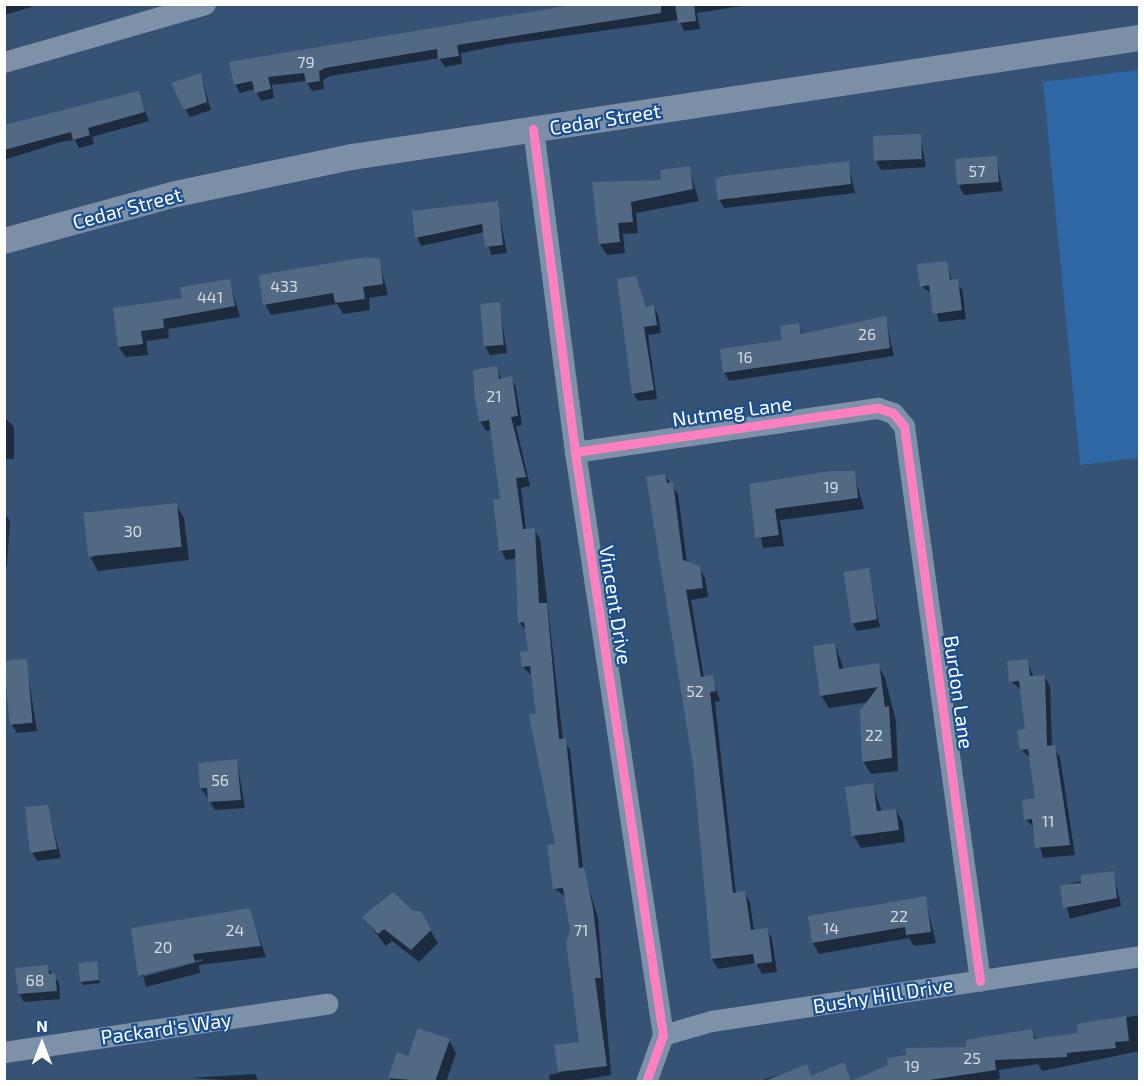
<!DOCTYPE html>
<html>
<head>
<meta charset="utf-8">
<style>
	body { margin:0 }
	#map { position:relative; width:1144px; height:1086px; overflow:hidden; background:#365274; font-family:"Exo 2",sans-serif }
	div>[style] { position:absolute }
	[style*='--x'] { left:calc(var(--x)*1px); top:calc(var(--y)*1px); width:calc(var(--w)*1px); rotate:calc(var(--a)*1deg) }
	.green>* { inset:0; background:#2f66a5 }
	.shadow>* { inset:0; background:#0007; transform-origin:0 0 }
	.building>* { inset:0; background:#526984; transform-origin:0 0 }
	.minor>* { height:21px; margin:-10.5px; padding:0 10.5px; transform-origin:10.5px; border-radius:10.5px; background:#7d92a8 }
	.major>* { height:26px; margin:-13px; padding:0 13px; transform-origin:13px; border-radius:13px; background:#7d8ea7 }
	.cycleway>* { height:9px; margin:-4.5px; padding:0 4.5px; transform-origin:4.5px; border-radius:4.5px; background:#ff80c0 }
	span { translate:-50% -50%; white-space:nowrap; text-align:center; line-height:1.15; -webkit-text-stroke:4.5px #1b4f8f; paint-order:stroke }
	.number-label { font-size:16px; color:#d4dae0 }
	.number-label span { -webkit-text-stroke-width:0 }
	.street-label { font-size:20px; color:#fff }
	.frame { position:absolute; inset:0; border:6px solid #fff; pointer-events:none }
	.north { position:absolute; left:12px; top:1014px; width:60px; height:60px; -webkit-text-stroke:4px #1b4f8f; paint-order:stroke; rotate:0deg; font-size:16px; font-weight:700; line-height:24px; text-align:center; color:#fff }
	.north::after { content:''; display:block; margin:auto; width:21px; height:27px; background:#fff; clip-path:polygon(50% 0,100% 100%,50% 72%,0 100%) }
</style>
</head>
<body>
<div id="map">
	<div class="green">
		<div style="clip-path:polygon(1139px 70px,1139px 458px,1080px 465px,1043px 82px)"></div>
	</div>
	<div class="shadow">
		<div style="clip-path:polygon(4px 4px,31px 4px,32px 7px,4px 15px)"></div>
		<div style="clip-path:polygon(579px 4px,754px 4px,697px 13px,700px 29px,684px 31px,679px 20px,508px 44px,461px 53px,462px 64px,445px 67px,439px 58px,330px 76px,323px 80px,324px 89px,312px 91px,306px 81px,272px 85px,274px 98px,261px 101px,255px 89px,240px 93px,235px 84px)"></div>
		<div style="clip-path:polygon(201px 75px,211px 110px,190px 117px,185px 109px)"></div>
		<div style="clip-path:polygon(138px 92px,149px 121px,92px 137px,94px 144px,79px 148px,75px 140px,61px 142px,4px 160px,4px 127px)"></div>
		<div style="clip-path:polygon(920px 136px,926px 167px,881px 170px,876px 161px)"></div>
		<div style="clip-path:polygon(996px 157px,1003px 191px,964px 195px,959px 186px)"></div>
		<div style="clip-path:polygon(848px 162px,855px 193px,724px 208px,719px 199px)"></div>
		<div style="clip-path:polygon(689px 168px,699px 201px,636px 213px,638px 233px,623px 234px,625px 253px,607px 255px,600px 244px,593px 183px,663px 181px)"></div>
		<div style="clip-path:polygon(497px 202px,507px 253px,491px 255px,485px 232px,421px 246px,417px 237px)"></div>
		<div style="clip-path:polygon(379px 261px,388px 295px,369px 298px,370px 310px,343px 314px,337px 304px,271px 315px,265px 304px)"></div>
		<div style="clip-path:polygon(946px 262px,952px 281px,962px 289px,966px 319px,939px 322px,932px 294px,921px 286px)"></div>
		<div style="clip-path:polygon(635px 278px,647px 308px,654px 307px,658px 315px,661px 333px,648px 335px,657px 399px,638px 401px,633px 393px)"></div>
		<div style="clip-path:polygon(229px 280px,240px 317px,168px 329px,169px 338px,146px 341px,148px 355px,126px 357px,119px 347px,184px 299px)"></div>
		<div style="clip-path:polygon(499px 303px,507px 353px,490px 355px,485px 346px)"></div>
		<div style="clip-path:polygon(885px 317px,894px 356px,729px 381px,724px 372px,784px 341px,798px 324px,803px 335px)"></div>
		<div style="clip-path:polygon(496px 368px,502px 380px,511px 378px,516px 388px,522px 425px,516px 426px,530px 486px,521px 488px,526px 530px,534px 529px,540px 539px,563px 740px,570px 749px,583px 869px,598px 918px,611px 1075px,570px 1082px,550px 1082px,549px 1075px,559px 1073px,556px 1047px,581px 1044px,571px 931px,566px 897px,555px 889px,556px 845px,532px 676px,523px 667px,530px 653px,527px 632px,519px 622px,517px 558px,506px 560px,501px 550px,502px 500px,492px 430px,486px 431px,480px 421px)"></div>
		<div style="clip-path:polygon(4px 417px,14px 427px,14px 459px,4px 459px)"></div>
		<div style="clip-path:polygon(854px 473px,864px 509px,780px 520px,784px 546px,763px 548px,750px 486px)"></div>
		<div style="clip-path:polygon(665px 476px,678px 494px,687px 563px,699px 568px,705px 578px,708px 597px,691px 600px,704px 678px,712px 676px,720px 701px,715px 702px,736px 894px,744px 893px,750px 902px,754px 931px,767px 929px,772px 939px,777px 972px,762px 974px,756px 963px,718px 969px,712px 959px)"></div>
		<div style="clip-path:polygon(176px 505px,184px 518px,189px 560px,98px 571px,91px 558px)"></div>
		<div style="clip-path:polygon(4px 512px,10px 521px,7px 566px,4px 566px)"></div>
		<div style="clip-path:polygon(868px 569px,880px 627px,857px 631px,852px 622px)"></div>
		<div style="clip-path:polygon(835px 644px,844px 670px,878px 665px,885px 678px,896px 721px,898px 771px,871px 774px,863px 761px,869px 702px,829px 708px,821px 695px)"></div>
		<div style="clip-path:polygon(26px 661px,37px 731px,17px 733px,12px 725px)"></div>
		<div style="clip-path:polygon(1027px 661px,1034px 677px,1044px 676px,1050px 686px,1052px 747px,1060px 757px,1075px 855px,1043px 858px,1035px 829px,1026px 819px,1037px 800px,1031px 759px,1021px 749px,1026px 731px,1022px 691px,1011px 681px)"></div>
		<div style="clip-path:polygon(237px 761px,245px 808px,215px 810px,201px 788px)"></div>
		<div style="clip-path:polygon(872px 784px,882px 812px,896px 810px,903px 823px,905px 842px,861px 848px,853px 835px)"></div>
		<div style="clip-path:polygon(47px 806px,61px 858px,37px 861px,32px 852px)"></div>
		<div style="left:1113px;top:873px;width:34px;height:53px;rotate:76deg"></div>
		<div style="clip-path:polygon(925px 897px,936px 943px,914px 946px,909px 938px,819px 954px,813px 943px,865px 906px)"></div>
		<div style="clip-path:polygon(evenodd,249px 909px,266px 957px,199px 965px,200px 973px,146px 987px,133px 929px,249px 909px,202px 959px,202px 961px,142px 977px,142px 974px,202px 959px)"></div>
		<div style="clip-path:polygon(412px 913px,420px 913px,438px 943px,419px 962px,392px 941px,386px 946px,364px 918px)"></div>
		<div style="clip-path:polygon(96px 962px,100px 983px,83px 985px,81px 981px)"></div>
		<div style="clip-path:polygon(47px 967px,59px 983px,60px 999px,24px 1002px,19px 994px)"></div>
		<div style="clip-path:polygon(1140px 1015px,1140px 1051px,1042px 1071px,1038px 1064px,999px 1070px,1000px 1079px,983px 1082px,853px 1082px,1031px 1031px,1037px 1040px,1079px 1034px,1079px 1026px)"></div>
		<div style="clip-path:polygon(449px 1040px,456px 1053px,446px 1082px,392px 1082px,390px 1078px)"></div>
		<div style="clip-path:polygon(806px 1066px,814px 1082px,757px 1082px)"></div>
		<div style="clip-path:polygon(255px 1074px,259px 1082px,189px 1078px)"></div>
	</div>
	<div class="building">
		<div style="clip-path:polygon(578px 4px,661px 4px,661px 13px,457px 45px,459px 56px,438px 59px,437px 49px,325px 68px,319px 71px,320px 81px,306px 83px,304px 73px,268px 77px,271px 89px,255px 93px,252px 81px,234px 85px,229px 62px)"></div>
		<div style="clip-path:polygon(675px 4px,694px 4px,696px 21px,678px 23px)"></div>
		<div style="clip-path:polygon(201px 73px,207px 102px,184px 110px,171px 83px)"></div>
		<div style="clip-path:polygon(139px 91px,145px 112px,88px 128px,90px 135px,73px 140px,71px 132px,4px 150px,4px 125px)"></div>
		<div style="left:921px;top:134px;width:25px;height:48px;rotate:88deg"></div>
		<div style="left:997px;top:156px;width:26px;height:42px;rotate:86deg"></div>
		<div style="clip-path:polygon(849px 161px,851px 184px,718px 200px,715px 179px,723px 176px)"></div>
		<div style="clip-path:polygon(690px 166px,693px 189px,631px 202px,633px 222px,618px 223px,620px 242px,599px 244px,592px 182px,661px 180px,660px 170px)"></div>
		<div style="clip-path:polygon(498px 201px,503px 245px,485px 247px,482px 224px,415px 238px,412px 211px)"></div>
		<div style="clip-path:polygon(367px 257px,380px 259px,383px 284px,363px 287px,365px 299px,335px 303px,333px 293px,263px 305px,259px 275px)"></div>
		<div style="clip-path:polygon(947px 261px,950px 280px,958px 279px,962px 310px,933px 314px,929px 285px,920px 287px,917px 264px)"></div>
		<div style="clip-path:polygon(636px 276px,646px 307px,654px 305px,657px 325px,644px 327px,654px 390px,632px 394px,617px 279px)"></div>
		<div style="clip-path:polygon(230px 279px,235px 306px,163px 319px,164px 328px,141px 331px,143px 344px,118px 347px,113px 308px,182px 298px,180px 287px)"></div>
		<div style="left:500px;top:302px;width:43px;height:20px;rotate:85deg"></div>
		<div style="clip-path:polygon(886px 316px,890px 348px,723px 373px,720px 349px,782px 340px,780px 326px,799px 323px,801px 334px)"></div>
		<div style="clip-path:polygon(497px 366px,499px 379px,512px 376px,518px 416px,511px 417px,526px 477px,516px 478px,523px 529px,535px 528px,539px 603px,547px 603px,559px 739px,566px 738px,579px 868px,584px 867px,593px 908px,601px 978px,595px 978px,607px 1066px,558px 1072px,554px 1045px,579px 1042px,566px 942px,570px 931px,563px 888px,553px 889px,547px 845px,555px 844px,531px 726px,529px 714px,536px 714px,530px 666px,522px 667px,520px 652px,528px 651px,524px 622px,518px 623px,515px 549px,499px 551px,493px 499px,500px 499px,489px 420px,479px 422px,474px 391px,473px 370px)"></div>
		<div style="clip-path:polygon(830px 471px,855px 471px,858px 498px,775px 509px,779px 535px,755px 538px,749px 484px)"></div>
		<div style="clip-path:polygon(665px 474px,667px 483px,673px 482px,683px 560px,700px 566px,703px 588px,686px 590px,701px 677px,713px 675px,716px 691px,710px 692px,733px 893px,745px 891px,751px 930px,768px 928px,772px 962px,755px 964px,753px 954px,711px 959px,693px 765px,646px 477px)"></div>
		<div style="left:177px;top:503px;width:44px;height:94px;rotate:84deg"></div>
		<div style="left:869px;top:568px;width:52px;height:26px;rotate:81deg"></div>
		<div style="clip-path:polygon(835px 643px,839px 669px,879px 663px,885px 707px,889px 706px,892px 758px,862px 762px,860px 711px,878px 687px,820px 696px,813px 646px)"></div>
		<div style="left:27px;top:659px;width:64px;height:23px;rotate:85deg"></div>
		<div style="clip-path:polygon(1028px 659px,1030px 676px,1045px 675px,1047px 746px,1055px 745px,1070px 845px,1035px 848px,1032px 819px,1024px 820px,1022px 800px,1035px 798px,1028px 749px,1020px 750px,1017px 730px,1025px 729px,1019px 681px,1009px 682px,1007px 661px)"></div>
		<div style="clip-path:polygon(237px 759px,241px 800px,208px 802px,207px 788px,200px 788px,198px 763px)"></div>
		<div style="clip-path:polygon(873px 783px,877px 811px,896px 809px,899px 830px,852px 836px,845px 787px)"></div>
		<div style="clip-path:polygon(48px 805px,57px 849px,30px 853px,25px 807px)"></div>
		<div style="clip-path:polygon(1114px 871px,1117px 898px,1063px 908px,1060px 885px,1081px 883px,1081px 875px)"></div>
		<div style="clip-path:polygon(393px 892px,413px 911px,421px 911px,431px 930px,411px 950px,384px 929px,378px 934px,362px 917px)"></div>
		<div style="clip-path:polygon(926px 896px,931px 932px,906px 935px,905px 927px,812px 943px,808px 916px)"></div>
		<div style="clip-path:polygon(250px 908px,261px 946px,193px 954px,195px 962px,138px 976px,131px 928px)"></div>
		<div style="left:97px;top:961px;width:19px;height:19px;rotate:84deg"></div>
		<div style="clip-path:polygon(48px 965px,49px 974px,55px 973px,57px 991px,18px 994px,15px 968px)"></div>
		<div style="clip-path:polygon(1126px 1016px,1129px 1041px,1115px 1042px,1116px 1048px,1067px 1053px,1067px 1057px,995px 1060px,996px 1070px,916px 1082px,762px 1082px,807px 1064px,811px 1076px,844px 1062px,851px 1081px,888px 1065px,887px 1058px,906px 1055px,905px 1048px,966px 1047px,966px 1040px,1032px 1029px,1034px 1039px,1078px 1033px,1077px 1024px)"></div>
		<div style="clip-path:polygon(418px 1028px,450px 1039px,435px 1082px,388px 1078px,397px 1052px,408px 1056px)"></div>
	</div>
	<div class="minor">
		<div style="--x:4;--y:62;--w:209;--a:-16.1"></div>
		<div style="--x:533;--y:129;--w:326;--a:82.6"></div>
		<div style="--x:575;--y:452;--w:590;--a:81.42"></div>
		<div style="--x:663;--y:1035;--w:50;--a:109.9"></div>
		<div style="--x:575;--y:452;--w:306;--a:-8.3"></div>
		<div style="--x:878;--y:408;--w:16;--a:18"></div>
		<div style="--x:893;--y:413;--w:17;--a:50"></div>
		<div style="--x:904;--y:426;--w:560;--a:82.2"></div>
		<div style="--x:663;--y:1035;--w:50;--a:-16.3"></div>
		<div style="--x:711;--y:1021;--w:434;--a:-8.6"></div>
		<div style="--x:4;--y:1052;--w:327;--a:-8.5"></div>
	</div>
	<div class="major">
		<div style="--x:4;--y:241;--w:178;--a:-15.3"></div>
		<div style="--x:176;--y:194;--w:180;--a:-11.9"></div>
		<div style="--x:352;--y:157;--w:797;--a:-8.59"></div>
	</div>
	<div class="cycleway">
		<div style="--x:533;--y:129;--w:326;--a:82.6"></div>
		<div style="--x:575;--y:452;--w:590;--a:81.42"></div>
		<div style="--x:663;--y:1035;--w:50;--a:109.9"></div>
		<div style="--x:575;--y:452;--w:306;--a:-8.3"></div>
		<div style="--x:878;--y:408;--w:16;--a:18"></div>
		<div style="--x:893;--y:413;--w:17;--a:50"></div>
		<div style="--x:904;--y:426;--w:560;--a:82.2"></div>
	</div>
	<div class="number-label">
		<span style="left:306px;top:62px">79</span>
		<span style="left:977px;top:171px">57</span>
		<span style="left:284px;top:286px">433</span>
		<span style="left:210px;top:297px">441</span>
		<span style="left:867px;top:334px">26</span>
		<span style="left:745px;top:357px">16</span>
		<span style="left:494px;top:396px">21</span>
		<span style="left:831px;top:487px">19</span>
		<span style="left:133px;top:531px">30</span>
		<span style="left:695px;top:691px">52</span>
		<span style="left:874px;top:735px">22</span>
		<span style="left:220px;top:780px">56</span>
		<span style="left:1048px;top:821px">11</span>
		<span style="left:899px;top:916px">22</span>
		<span style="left:831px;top:928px">14</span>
		<span style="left:235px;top:930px">24</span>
		<span style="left:581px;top:930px">71</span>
		<span style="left:163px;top:947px">20</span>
		<span style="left:35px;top:980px">68</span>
		<span style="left:972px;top:1058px">25</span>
		<span style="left:912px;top:1066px">19</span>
	</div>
	<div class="street-label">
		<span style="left:605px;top:119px;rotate:-9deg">Cedar Street</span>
		<span style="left:127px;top:208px;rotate:-15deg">Cedar Street</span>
		<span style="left:732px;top:411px;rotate:-8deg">Nutmeg Lane</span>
		<span style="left:616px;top:605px;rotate:81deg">Vincent Drive</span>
		<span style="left:959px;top:692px;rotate:82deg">Burdon Lane</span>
		<span style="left:883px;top:995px;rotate:-9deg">Bushy Hill Drive</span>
		<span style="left:166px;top:1028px;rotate:-8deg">Packard's Way</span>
	</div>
	<div class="frame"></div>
	<div class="north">N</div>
</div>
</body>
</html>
